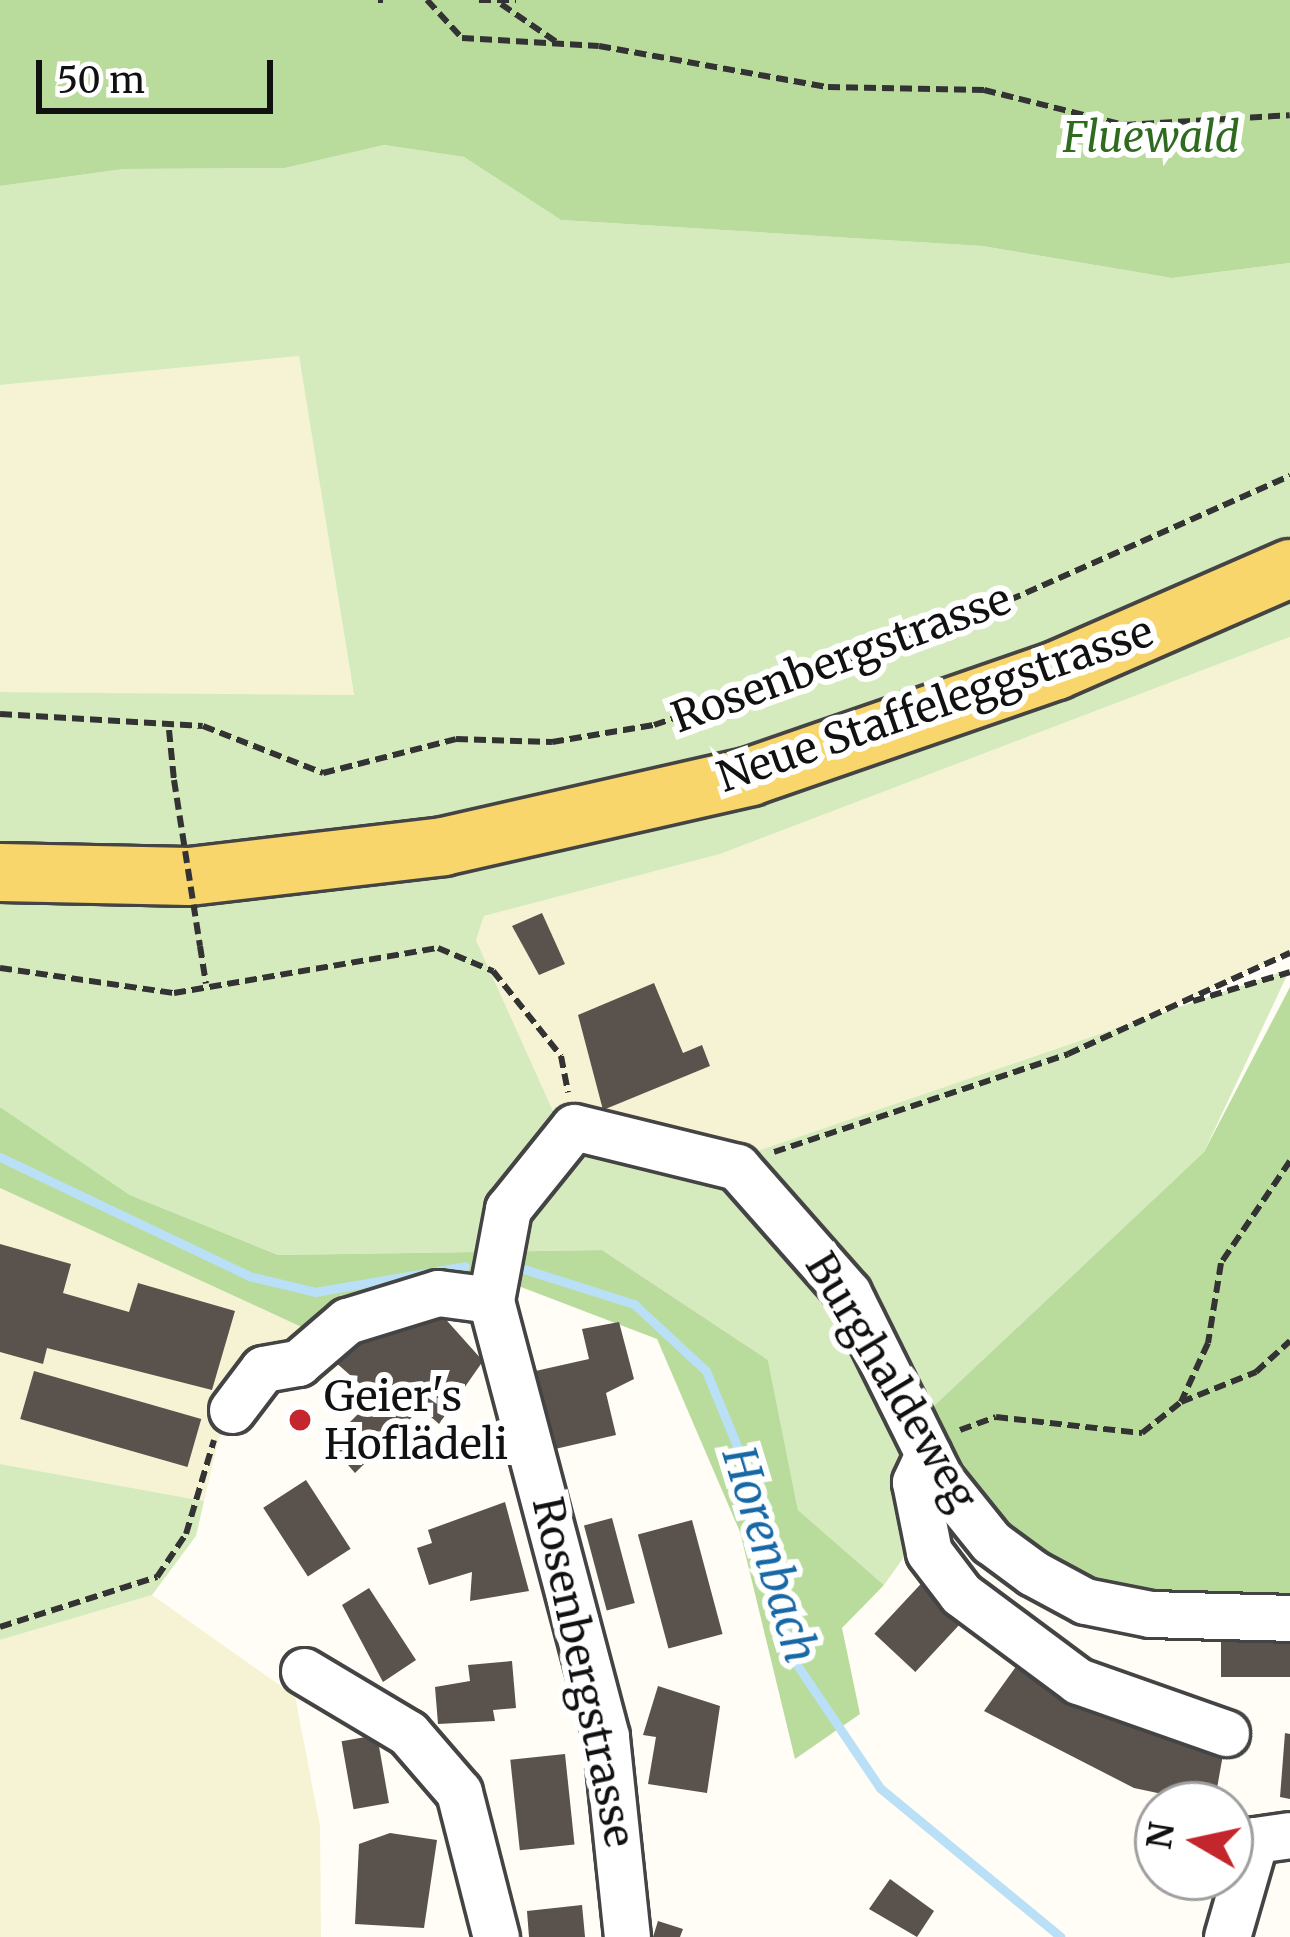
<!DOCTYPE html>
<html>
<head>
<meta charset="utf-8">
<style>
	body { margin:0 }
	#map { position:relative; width:1290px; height:1937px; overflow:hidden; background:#fffdf5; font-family:Merriweather,serif }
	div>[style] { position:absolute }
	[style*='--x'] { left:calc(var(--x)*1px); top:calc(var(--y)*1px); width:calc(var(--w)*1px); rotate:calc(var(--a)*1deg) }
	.farmland>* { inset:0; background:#f6f3d4 }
	.green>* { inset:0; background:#d5ebbd }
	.forest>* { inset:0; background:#b9dc9c }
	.stream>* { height:9px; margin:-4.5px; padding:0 4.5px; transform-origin:4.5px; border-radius:4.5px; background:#b9e0f7 }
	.building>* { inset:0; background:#5a524d; transform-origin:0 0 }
	.path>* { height:6px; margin-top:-3px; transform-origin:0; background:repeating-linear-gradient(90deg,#333 0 12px,transparent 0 18px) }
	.roads { filter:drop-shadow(3px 0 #444) drop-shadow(-3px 0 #444) drop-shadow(0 3px #444) drop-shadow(0 -3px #444) }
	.minor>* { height:45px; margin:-22.5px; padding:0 22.5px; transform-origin:22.5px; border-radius:22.5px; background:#fff }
	.major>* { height:57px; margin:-28.5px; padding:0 28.5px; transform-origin:28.5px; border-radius:28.5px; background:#f9d66b }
	.path-bridge>* { height:6px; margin-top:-3px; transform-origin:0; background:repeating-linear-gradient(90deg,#333 0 12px,transparent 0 18px) }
	.dots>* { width:33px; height:33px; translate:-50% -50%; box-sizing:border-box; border:6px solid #fff; border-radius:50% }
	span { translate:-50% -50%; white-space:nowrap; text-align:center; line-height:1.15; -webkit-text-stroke:12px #fff; paint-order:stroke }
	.park-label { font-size:42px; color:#2f6b1f; font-style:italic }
	.street-label { font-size:42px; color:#111 }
	.poi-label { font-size:42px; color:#111 }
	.left { translate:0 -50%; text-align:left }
	.water-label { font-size:45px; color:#1768a6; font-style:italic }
	.north { position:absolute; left:1134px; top:1781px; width:120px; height:120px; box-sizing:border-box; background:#fff; border:3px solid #a0a0a0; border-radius:50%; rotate:279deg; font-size:33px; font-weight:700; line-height:48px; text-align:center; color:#111 }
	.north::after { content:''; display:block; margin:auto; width:42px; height:54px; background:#c4262e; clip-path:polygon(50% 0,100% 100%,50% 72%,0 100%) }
	.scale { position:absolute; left:36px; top:60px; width:237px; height:54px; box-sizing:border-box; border:6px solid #111; border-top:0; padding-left:15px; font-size:36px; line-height:42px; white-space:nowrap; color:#111; -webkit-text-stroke:9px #fff; paint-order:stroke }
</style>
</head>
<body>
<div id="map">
	<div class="farmland">
		<div style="clip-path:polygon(299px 355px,354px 696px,0 692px,0 385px)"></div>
		<div style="clip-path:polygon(1290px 637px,1290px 953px,1068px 1054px,740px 1157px,553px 1111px,476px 940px,484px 916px,720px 854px)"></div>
		<div style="clip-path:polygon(0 1188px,308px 1330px,219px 1438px,204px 1501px,0 1464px)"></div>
		<div style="clip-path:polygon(152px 1595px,295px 1696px,320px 1826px,321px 1937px,0 1937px,0 1640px)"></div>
	</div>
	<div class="green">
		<div style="clip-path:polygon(384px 145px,464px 157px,561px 220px,982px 246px,1172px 278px,1290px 263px,1290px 637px,720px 854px,484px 916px,476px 940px,553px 1111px,740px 1157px,1290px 969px,1204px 1152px,921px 1418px,955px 1485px,884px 1585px,798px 1510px,768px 1360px,602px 1250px,278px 1255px,130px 1195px,0 1107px,0 692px,354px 695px,299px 356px,0 385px,0 186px,124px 169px,285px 168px)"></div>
		<div style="clip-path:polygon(0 1464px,204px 1501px,196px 1536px,152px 1595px,0 1640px)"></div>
	</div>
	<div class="forest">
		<div style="clip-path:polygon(0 0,1290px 0,1290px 263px,1172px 278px,982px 246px,561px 220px,464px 157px,384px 145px,285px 168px,124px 169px,0 186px)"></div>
		<div style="clip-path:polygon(1290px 987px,1290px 1608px,1167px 1605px,1092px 1583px,995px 1530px,921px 1418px,1204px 1152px)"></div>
		<div style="clip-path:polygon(0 1107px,130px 1195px,278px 1255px,602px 1250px,768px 1360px,798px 1510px,884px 1585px,842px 1628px,860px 1714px,795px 1759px,740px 1532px,657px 1339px,490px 1275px,308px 1330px,0 1188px)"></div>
	</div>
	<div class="stream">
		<div style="--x:0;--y:1157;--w:276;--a:25.5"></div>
		<div style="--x:249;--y:1276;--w:68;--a:13.6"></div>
		<div style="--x:315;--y:1292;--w:152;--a:-9.8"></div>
		<div style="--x:511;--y:1265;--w:129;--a:17.6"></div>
		<div style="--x:634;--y:1304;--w:98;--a:42.9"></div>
		<div style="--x:706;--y:1371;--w:131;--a:67.5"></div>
		<div style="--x:756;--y:1492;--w:168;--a:78"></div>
		<div style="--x:791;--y:1656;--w:159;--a:56"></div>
		<div style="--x:880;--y:1788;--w:234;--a:39.5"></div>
	</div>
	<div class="building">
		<div style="clip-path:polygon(542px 913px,565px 964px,539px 975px,512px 926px)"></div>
		<div style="clip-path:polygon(654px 983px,683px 1053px,702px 1045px,710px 1066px,603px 1110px,578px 1015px)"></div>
		<div style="clip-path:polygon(0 1244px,71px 1264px,63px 1293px,129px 1312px,138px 1283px,235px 1311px,212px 1390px,47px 1348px,43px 1364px,0 1352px)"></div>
		<div style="clip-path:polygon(432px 1304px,483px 1361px,439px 1424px,421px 1408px,355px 1473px,329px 1443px,375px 1397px,334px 1361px,374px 1318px)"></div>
		<div style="clip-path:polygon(619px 1322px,634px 1379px,606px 1393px,616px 1435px,555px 1449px,531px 1372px,589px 1359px,582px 1329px)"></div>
		<div style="left:34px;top:1371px;width:174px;height:50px;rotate:16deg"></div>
		<div style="left:306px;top:1480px;width:82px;height:51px;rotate:57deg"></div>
		<div style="clip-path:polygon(505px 1502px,529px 1591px,470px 1601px,472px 1572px,429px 1585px,417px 1548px,432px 1543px,428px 1530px)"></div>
		<div style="left:612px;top:1518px;width:88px;height:29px;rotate:75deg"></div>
		<div style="left:692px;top:1520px;width:118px;height:56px;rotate:75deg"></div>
		<div style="left:931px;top:1573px;width:56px;height:83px;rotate:43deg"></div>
		<div style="clip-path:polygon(369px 1588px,416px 1660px,383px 1682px,342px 1605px)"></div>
		<div style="left:1221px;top:1630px;width:69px;height:47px"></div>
		<div style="clip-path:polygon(512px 1661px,516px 1708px,493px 1710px,495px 1721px,438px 1724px,435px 1687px,470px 1681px,468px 1665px)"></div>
		<div style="clip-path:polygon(1020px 1661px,1224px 1749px,1214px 1805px,1134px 1788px,984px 1711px)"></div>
		<div style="clip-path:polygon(658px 1686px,720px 1706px,707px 1793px,648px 1784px,656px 1737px,643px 1735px)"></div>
		<div style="clip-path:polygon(1285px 1733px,1290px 1734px,1290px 1799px,1280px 1797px)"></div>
		<div style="left:377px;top:1735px;width:69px;height:36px;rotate:80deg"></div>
		<div style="left:565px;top:1754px;width:91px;height:55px;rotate:84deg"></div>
		<div style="clip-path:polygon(390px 1833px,437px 1840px,424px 1928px,355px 1924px,359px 1844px)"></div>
		<div style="clip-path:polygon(890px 1879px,934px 1911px,917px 1937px,869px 1909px)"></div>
		<div style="clip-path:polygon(582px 1905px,585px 1937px,529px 1937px,527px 1911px)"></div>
		<div style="clip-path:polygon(658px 1921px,683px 1929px,680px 1937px,653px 1937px)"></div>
	</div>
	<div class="path">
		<div style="--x:378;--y:0;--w:5;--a:0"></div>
		<div style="--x:427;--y:0;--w:52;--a:47.4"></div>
		<div style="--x:462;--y:38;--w:137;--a:3.3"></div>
		<div style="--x:599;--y:46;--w:233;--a:10.2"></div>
		<div style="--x:828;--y:87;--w:156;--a:1.1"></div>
		<div style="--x:984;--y:90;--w:144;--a:14"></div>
		<div style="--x:1124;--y:125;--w:166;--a:-3.4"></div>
		<div style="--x:479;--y:0;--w:37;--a:0"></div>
		<div style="--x:501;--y:4;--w:69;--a:34.4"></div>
		<div style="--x:0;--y:714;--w:203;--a:3.4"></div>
		<div style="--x:203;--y:726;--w:129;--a:21.4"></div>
		<div style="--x:323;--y:773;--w:137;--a:-14.3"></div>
		<div style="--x:456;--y:739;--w:96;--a:1.8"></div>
		<div style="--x:552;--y:742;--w:103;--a:-9.5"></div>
		<div style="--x:654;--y:725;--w:323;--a:-18.6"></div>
		<div style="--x:960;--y:622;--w:361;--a:-23.9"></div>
		<div style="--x:169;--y:730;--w:50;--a:84.3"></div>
		<div style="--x:200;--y:946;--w:38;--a:81"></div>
		<div style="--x:0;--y:968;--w:176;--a:8.2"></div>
		<div style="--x:174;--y:993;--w:268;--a:-9.7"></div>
		<div style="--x:438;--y:948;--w:60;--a:22.7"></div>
		<div style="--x:493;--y:971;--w:109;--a:51.3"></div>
		<div style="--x:561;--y:1056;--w:37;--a:79"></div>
		<div style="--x:1193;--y:1001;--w:101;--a:-16.6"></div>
		<div style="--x:774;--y:1152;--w:310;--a:-18.4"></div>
		<div style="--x:1068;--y:1054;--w:244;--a:-24.5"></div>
		<div style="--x:1290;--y:1161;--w:123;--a:124.1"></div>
		<div style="--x:1221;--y:1263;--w:81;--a:99.2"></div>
		<div style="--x:1208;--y:1343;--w:65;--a:114.6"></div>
		<div style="--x:1181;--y:1402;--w:81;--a:-21.8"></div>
		<div style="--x:1256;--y:1372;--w:46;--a:-42.4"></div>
		<div style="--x:960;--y:1430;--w:38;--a:-20"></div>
		<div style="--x:996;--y:1417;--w:147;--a:6.3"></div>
		<div style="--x:1142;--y:1433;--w:50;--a:-38.5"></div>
		<div style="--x:0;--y:1627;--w:165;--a:-17.7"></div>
		<div style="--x:157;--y:1577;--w:52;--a:-56"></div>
		<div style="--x:186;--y:1534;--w:98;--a:-73.4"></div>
	</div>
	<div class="roads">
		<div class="minor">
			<div style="--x:232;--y:1410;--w:51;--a:-52.9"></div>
			<div style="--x:263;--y:1369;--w:36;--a:-10"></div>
			<div style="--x:298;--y:1363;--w:65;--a:-40.6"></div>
			<div style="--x:347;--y:1321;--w:95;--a:-17.1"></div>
			<div style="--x:438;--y:1293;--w:53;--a:7.5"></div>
			<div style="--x:928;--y:1454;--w:31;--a:115"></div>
			<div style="--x:915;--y:1482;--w:71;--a:78.7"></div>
			<div style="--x:929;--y:1552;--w:53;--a:52.7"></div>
			<div style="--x:961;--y:1594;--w:146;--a:36.6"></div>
			<div style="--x:1078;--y:1681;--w:157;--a:19.4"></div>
			<div style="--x:304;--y:1671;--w:121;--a:30.8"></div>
			<div style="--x:408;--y:1733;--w:78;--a:49.2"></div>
			<div style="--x:459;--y:1792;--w:150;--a:75.7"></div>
			<div style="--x:627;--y:1937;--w:202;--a:-96"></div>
			<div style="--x:606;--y:1736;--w:451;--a:-104.8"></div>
			<div style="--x:491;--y:1300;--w:93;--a:-79.4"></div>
			<div style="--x:508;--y:1209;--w:105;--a:-51.2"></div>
			<div style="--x:574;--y:1127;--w:168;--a:13.8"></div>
			<div style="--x:737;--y:1167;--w:168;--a:48.6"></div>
			<div style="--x:848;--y:1293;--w:209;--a:63.6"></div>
			<div style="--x:941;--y:1480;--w:80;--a:51.1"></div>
			<div style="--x:991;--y:1542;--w:52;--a:36.4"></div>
			<div style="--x:1033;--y:1573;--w:59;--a:28.3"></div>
			<div style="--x:1085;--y:1601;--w:66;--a:11.3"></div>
			<div style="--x:1150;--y:1614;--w:140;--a:1.6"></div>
			<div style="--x:1227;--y:1937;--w:101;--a:-73.9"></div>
			<div style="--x:1255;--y:1840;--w:35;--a:-8"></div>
		</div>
		<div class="major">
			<div style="--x:0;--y:872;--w:189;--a:1.2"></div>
			<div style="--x:189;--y:876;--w:256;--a:-6.7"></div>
			<div style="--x:443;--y:846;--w:315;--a:-12.8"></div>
			<div style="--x:750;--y:776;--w:324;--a:-19.1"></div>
			<div style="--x:1056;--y:670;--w:255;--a:-23.6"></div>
		</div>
	</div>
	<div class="path-bridge">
		<div style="--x:174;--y:780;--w:168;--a:81.1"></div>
	</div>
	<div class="dots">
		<div style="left:300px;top:1420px;background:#c4262e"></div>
	</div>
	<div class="park-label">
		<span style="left:1151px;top:137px">Fluewald</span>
	</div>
	<div class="street-label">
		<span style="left:841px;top:658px;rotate:-20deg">Rosenbergstrasse</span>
		<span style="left:935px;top:704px;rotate:-19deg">Neue Staffeleggstrasse</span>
		<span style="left:892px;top:1381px;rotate:59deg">Burghaldeweg</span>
		<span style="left:584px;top:1672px;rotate:78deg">Rosenbergstrasse</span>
	</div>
	<div class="poi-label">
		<span class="left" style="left:324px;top:1420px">Geier's<br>Hoflädeli</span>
	</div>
	<div class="water-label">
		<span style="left:769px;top:1555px;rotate:73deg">Horenbach</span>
	</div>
	<div class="north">N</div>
	<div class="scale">50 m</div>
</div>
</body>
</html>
